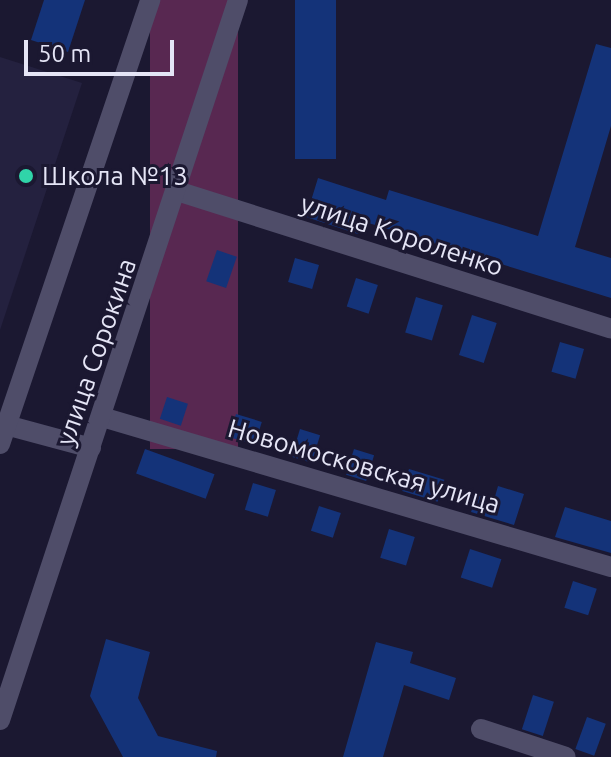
<!DOCTYPE html>
<html>
<head>
<meta charset="utf-8">
<style>
	body { margin:0 }
	#map { position:relative; width:611px; height:757px; overflow:hidden; background:#1b1831; font-family:Ubuntu,sans-serif }
	div>[style] { position:absolute }
	[style*='--x'] { left:calc(var(--x)*1px); top:calc(var(--y)*1px); width:calc(var(--w)*1px); rotate:calc(var(--a)*1deg) }
	.built>* { inset:0; background:#24213f }
	.green>* { inset:0; background:#582851; transform-origin:0 0 }
	.building>* { inset:0; background:#143379; transform-origin:0 0 }
	.minor>* { height:20px; margin:-10px; padding:0 10px; transform-origin:10px; border-radius:10px; background:#4f4d69 }
	.dots>* { width:22px; height:22px; translate:-50% -50%; box-sizing:border-box; border:4px solid #1b1831; border-radius:50% }
	span { translate:-50% -50%; white-space:nowrap; text-align:center; line-height:1.15; -webkit-text-stroke:6px #1b1831; paint-order:stroke }
	.poi-label { font-size:26px; color:#e5e5f6 }
	.left { translate:0 -50%; text-align:left }
	.street-label { font-size:26px; color:#e5e5f6 }
	.scale { position:absolute; left:24px; top:40px; width:150px; height:36px; box-sizing:border-box; border:4px solid #e5e5f6; border-top:0; padding-left:10px; font-size:24px; line-height:28px; white-space:nowrap; color:#e5e5f6; -webkit-text-stroke:6px #1b1831; paint-order:stroke }
</style>
</head>
<body>
<div id="map">
	<div class="built">
		<div style="clip-path:polygon(0 57px,82px 83px,0 330px)"></div>
	</div>
	<div class="green">
		<div style="left:150px;top:0;width:88px;height:449px"></div>
	</div>
	<div class="building">
		<div style="clip-path:polygon(44px 0,85px 0,68px 52px,31px 40px)"></div>
		<div style="left:295px;top:0;width:41px;height:159px"></div>
		<div style="clip-path:polygon(596px 44px,611px 48px,611px 126px,575px 247px,611px 258px,611px 298px,362px 221px,358px 234px,306px 217px,318px 178px,386px 200px,389px 190px,538px 236px)"></div>
		<div style="left:217px;top:250px;width:21px;height:33px;rotate:19deg"></div>
		<div style="left:295px;top:258px;width:25px;height:25px;rotate:16deg"></div>
		<div style="left:356px;top:278px;width:23px;height:30px;rotate:18deg"></div>
		<div style="left:416px;top:297px;width:28px;height:37px;rotate:17deg"></div>
		<div style="left:472px;top:315px;width:26px;height:42px;rotate:18deg"></div>
		<div style="left:560px;top:342px;width:25px;height:31px;rotate:16deg"></div>
		<div style="left:167px;top:397px;width:22px;height:23px;rotate:18deg"></div>
		<div style="left:236px;top:414px;width:27px;height:24px;rotate:17deg"></div>
		<div style="left:300px;top:429px;width:21px;height:29px;rotate:17deg"></div>
		<div style="left:145px;top:449px;width:74px;height:26px;rotate:20deg"></div>
		<div style="left:354px;top:449px;width:21px;height:27px;rotate:17deg"></div>
		<div style="left:409px;top:469px;width:37px;height:23px;rotate:17deg"></div>
		<div style="left:253px;top:483px;width:24px;height:28px;rotate:17deg"></div>
		<div style="clip-path:polygon(498px 486px,524px 494px,514px 525px,471px 512px,477px 495px,494px 500px)"></div>
		<div style="left:319px;top:506px;width:23px;height:26px;rotate:18deg"></div>
		<div style="clip-path:polygon(565px 507px,611px 521px,611px 553px,555px 537px)"></div>
		<div style="left:389px;top:529px;width:27px;height:30px;rotate:17deg"></div>
		<div style="left:470px;top:549px;width:33px;height:30px;rotate:18deg"></div>
		<div style="left:573px;top:581px;width:25px;height:28px;rotate:18deg"></div>
		<div style="clip-path:polygon(106px 639px,150px 652px,138px 698px,158px 736px,217px 751px,216px 757px,123px 757px,90px 696px)"></div>
		<div style="clip-path:polygon(376px 642px,413px 652px,410px 663px,456px 678px,449px 700px,404px 685px,383px 757px,343px 757px)"></div>
		<div style="left:533px;top:695px;width:22px;height:36px;rotate:18deg"></div>
		<div style="left:587px;top:717px;width:20px;height:34px;rotate:20deg"></div>
	</div>
	<div class="minor">
		<div style="--x:177;--y:191;--w:455;--a:17.6"></div>
		<div style="--x:102;--y:417;--w:531;--a:16.42"></div>
		<div style="--x:6;--y:425;--w:88;--a:15.1"></div>
		<div style="--x:0;--y:444;--w:469;--a:-71.3"></div>
		<div style="--x:0;--y:720;--w:758;--a:-71.71"></div>
		<div style="--x:481;--y:729;--w:89;--a:18.2"></div>
	</div>
	<div class="dots">
		<div style="left:26px;top:176px;background:#30d4a9"></div>
	</div>
	<div class="poi-label">
		<span class="left" style="left:42px;top:176px">Школа №13</span>
	</div>
	<div class="street-label">
		<span style="left:402px;top:235px;rotate:18deg">улица Короленко</span>
		<span style="left:96px;top:352px;rotate:-71deg">улица Сорокина</span>
		<span style="left:364px;top:466px;rotate:16deg">Новомосковская улица</span>
	</div>
	<div class="scale">50 m</div>
</div>
</body>
</html>
